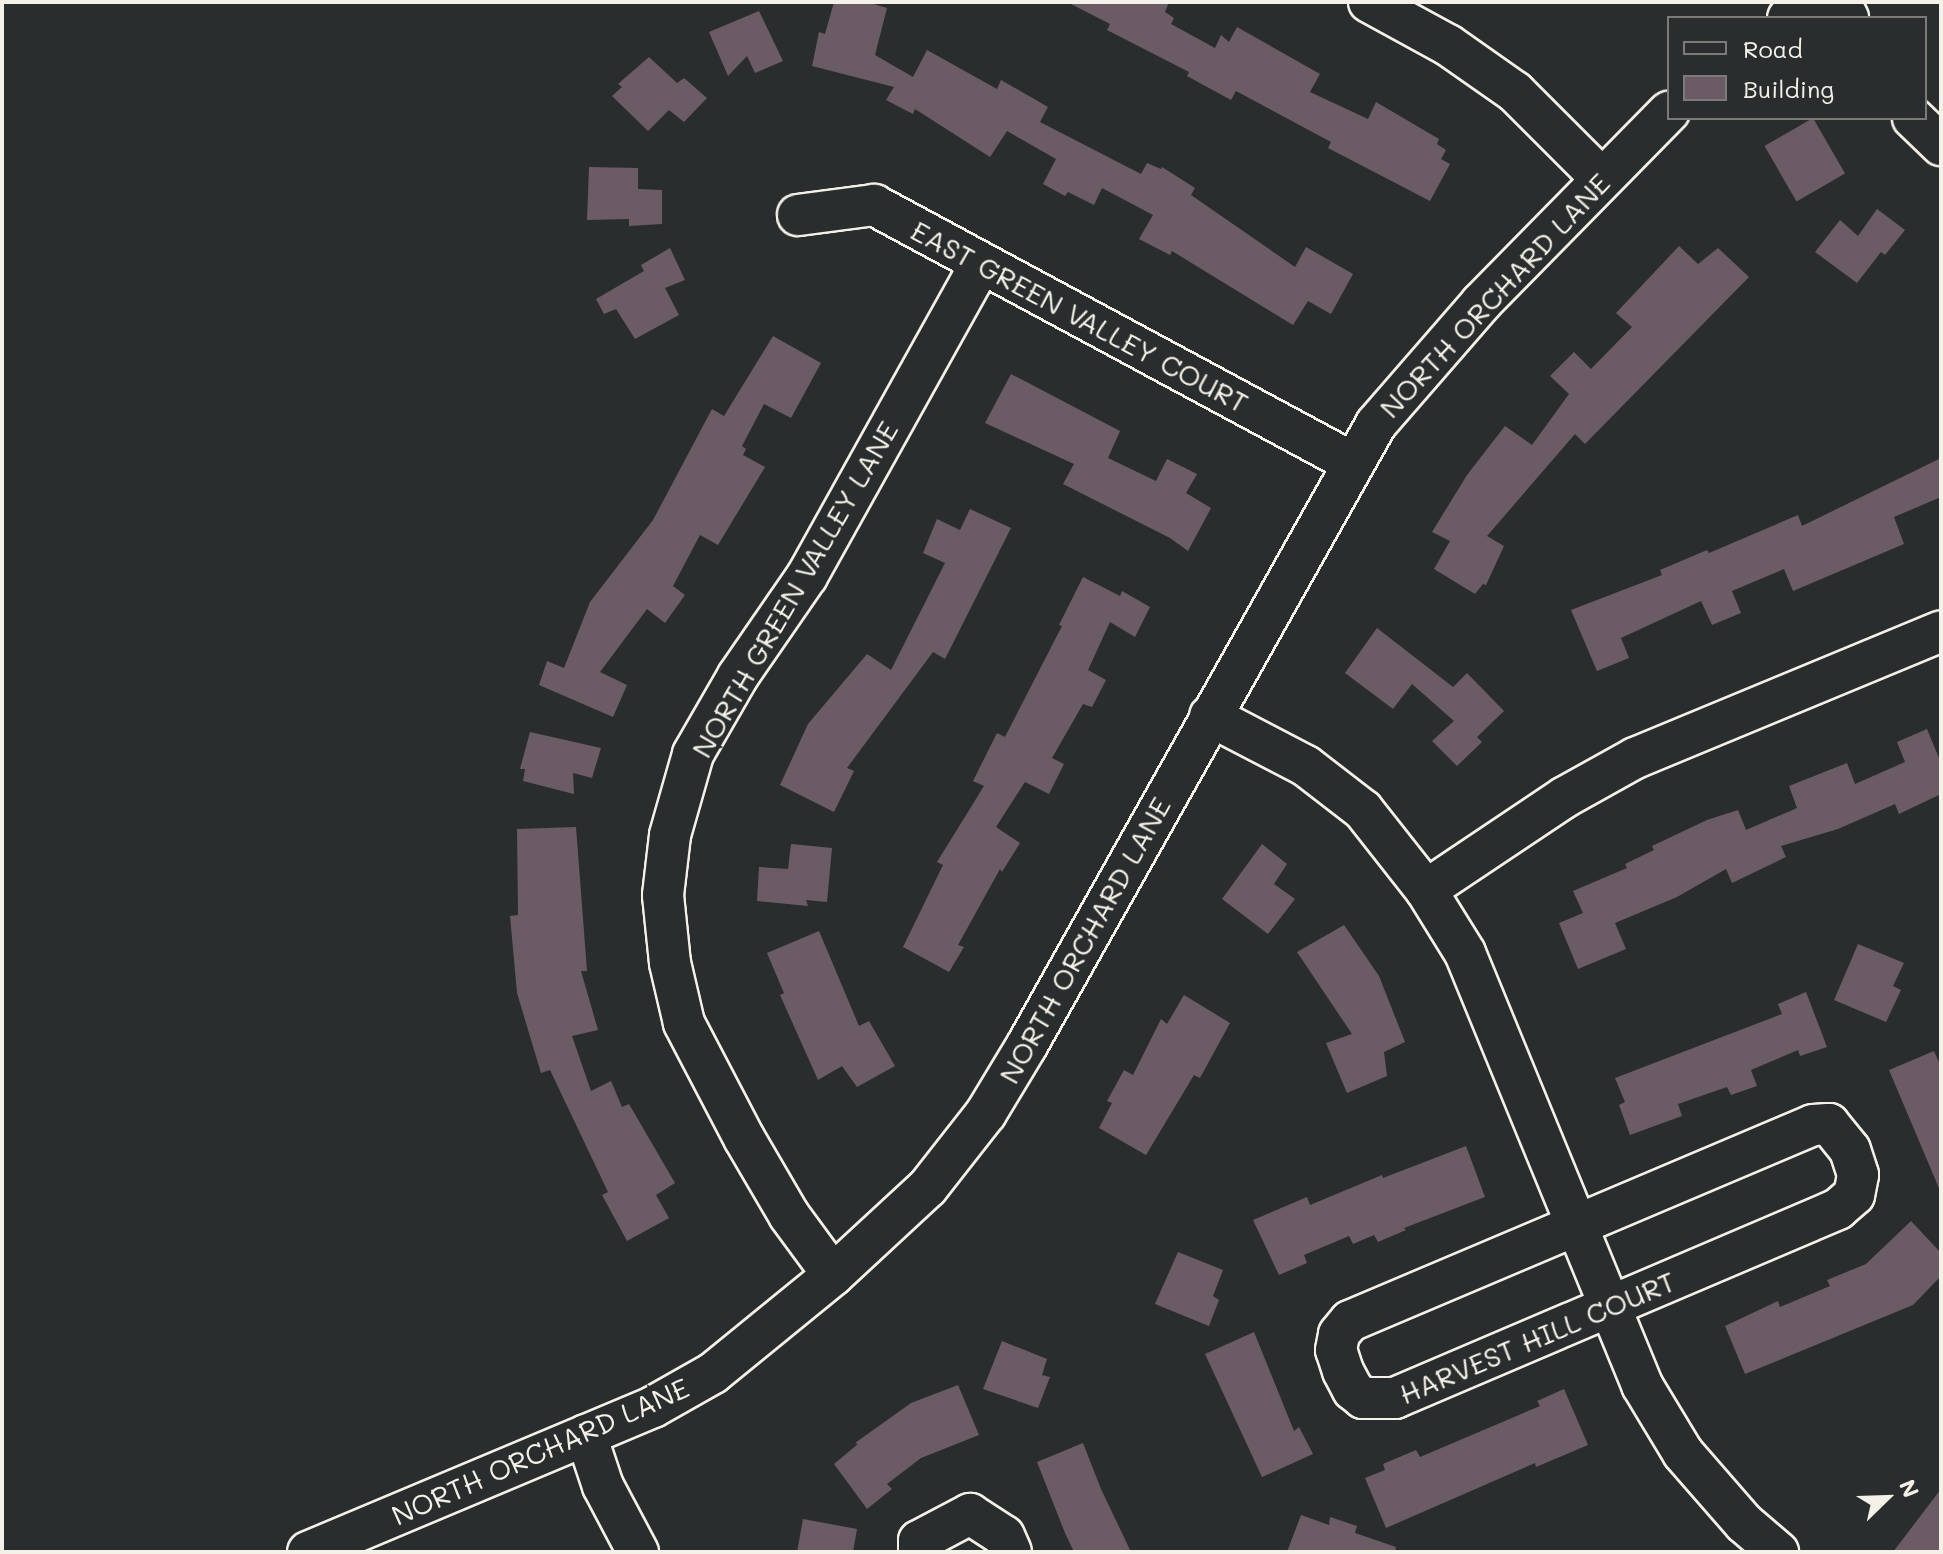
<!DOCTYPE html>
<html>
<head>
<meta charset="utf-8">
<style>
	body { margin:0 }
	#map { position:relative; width:1943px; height:1554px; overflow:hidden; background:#2a2d2e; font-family:Mali,sans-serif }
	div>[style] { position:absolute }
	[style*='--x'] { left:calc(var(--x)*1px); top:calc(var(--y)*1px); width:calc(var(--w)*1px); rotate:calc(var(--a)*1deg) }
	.building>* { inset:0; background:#6b5b65; transform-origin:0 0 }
	.roads { filter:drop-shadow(2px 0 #f4f1e8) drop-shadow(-2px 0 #f4f1e8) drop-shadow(0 2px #f4f1e8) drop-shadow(0 -2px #f4f1e8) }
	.minor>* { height:40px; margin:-20px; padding:0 20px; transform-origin:20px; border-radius:20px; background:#2a2d2e }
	span { translate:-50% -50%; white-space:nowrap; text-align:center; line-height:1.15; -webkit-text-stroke:8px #2a2d2e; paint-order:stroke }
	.street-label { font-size:28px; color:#f4f1e8 }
	.frame { position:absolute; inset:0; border:4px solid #f4f1e8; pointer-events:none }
	.legend { position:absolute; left:1667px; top:16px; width:260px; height:104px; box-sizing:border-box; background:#2a2d2e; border:2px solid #7b7b78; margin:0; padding:10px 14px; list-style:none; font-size:24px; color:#f4f1e8 }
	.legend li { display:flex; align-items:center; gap:16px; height:40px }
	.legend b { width:40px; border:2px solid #7b7b78 }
	.north { position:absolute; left:1847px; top:1458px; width:80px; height:80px; -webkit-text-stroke:6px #2a2d2e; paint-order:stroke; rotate:67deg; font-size:22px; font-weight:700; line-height:32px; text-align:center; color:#f4f1e8 }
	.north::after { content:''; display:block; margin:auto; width:28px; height:36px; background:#f4f1e8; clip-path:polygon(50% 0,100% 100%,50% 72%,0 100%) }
</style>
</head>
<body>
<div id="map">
	<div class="building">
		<div style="clip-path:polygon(834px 2px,867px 2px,887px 8px,875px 55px,913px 77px,927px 50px,997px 89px,1001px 80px,1048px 107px,1040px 122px,1141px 174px,1147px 163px,1161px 169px,1162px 167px,1195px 188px,1191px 195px,1295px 267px,1306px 247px,1353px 274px,1331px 314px,1308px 301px,1293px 325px,1172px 251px,1170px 255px,1139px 239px,1153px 215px,1102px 188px,1094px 205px,1068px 192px,1065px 196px,1043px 184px,1056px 159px,1007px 131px,990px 157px,915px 109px,913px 114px,886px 100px,894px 87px,812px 66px,819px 32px,825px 34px)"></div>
		<div style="clip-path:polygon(1067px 2px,1169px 2px,1165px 12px,1174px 18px,1171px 24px,1215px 48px,1221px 35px,1229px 42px,1237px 27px,1320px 74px,1310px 92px,1368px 119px,1376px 102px,1439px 139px,1437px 144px,1446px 150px,1441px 159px,1450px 164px,1430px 201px,1328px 148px,1331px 142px,1236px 91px,1231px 100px,1187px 76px,1189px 72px,1107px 30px,1110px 24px)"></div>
		<div style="clip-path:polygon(759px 11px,783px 61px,755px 73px,747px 56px,728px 76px,709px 32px)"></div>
		<div style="clip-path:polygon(649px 57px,677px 83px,684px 78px,707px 98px,684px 122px,669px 110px,648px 131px,612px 96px,622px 87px,618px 84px)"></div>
		<div style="left:1813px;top:118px;width:64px;height:56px;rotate:60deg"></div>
		<div style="clip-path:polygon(589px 167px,638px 168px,638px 189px,662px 190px,662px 224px,629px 226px,629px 219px,587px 220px)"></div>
		<div style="clip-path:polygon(1877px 209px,1905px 230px,1885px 255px,1881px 252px,1857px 283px,1815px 252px,1840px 220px,1858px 236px)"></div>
		<div style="clip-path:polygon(1679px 246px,1698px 264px,1718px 248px,1749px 277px,1585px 444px,1575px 434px,1487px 536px,1504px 546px,1486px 585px,1483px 584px,1475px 594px,1434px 569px,1450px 541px,1432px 532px,1467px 475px,1505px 426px,1532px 445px,1569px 394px,1550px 376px,1574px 352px,1591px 369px,1632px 327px,1616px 313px)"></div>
		<div style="clip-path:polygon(670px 248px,685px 280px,665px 288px,679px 315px,635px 339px,616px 309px,604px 314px,596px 299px,644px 271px,641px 265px)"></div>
		<div style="clip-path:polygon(773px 336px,821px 363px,791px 418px,764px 404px,742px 446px,746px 449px,743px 455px,765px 467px,718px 545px,700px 535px,673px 586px,685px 595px,665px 623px,647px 609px,600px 672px,627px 685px,613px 717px,539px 685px,547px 661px,564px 668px,590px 602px,653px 520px,712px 409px,724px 416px)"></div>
		<div style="clip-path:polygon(1011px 374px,1120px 431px,1108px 458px,1156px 481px,1167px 459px,1197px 474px,1186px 493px,1211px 508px,1188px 551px,1170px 538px,1063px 484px,1074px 464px,985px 423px)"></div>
		<div style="clip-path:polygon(1941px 458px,1941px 497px,1894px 517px,1904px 544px,1793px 591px,1784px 569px,1732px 591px,1741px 613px,1712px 625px,1701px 601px,1621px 638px,1629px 658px,1597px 671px,1571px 610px,1662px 575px,1660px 570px,1707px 550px,1709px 553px,1798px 515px,1802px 526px)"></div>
		<div style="clip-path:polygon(970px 509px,1011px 528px,945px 659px,933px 652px,847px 768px,854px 771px,834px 812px,780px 785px,808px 724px,867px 654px,891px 670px,945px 563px,923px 553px,937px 519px,960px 530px)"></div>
		<div style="clip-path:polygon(1083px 577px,1120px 596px,1122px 591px,1150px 607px,1135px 637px,1110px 622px,1088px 670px,1106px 680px,1092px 707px,1083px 704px,1052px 758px,1064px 764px,1049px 794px,1025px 782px,996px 827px,1020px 843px,1002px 872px,1000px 869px,958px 945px,964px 947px,949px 972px,903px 947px,943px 865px,937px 862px,984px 786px,973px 781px,997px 733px,1005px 737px,1062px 626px,1059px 625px)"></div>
		<div style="clip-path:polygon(1377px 628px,1453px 687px,1467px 673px,1504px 711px,1477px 737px,1482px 742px,1457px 766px,1432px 741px,1454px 721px,1412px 684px,1393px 709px,1345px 673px)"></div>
		<div style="clip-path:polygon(1927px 729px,1941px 763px,1941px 794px,1899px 814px,1895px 804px,1838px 829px,1781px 846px,1786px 857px,1732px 883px,1726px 869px,1677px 897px,1615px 923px,1626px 949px,1578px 969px,1559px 923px,1583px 913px,1573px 891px,1627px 868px,1625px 864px,1654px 850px,1652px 846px,1707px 820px,1738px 810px,1746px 830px,1797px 808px,1789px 786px,1847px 763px,1855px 784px,1905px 762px,1897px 742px)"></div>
		<div style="clip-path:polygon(530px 732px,601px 748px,592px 778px,573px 773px,574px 794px,523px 781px,525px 769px,520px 769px)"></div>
		<div style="clip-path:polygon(576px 827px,587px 971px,581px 971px,598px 1030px,572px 1036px,591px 1091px,611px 1081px,622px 1107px,629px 1104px,675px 1183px,656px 1195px,669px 1218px,627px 1241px,602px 1195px,608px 1192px,550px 1070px,541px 1073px,517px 993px,510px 916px,518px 915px,517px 829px)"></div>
		<div style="clip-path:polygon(791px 844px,832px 848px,827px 902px,806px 900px,808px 906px,757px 901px,759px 867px,788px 869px)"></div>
		<div style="clip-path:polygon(1262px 844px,1287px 864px,1274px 884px,1295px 899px,1268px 934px,1222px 899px)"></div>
		<div style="clip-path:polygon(1344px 925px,1379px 976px,1405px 1042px,1384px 1052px,1387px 1076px,1347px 1093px,1326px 1043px,1352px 1034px,1297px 952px)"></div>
		<div style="clip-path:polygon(819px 931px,859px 1026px,869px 1021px,895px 1066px,857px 1087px,842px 1066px,818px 1080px,780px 995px,784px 993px,767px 953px)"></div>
		<div style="clip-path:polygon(1858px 944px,1904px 963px,1893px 986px,1901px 990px,1886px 1022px,1834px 1000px)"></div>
		<div style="clip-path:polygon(1806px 992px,1827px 1047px,1800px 1056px,1798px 1050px,1751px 1070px,1757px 1086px,1731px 1095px,1727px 1087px,1678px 1104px,1682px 1116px,1630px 1135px,1619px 1105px,1625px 1102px,1615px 1078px,1782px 1014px,1778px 1004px)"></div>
		<div style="clip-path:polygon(1184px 995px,1230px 1023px,1200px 1078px,1194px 1075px,1146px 1155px,1099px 1128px,1112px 1103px,1107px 1101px,1124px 1070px,1133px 1075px,1161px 1019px,1167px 1024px)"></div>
		<div style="clip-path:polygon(1934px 1051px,1941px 1067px,1941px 1193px,1889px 1070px)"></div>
		<div style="clip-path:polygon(1466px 1146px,1485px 1197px,1404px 1228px,1406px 1230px,1378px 1242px,1374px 1235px,1353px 1244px,1349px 1236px,1304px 1255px,1307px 1263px,1279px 1275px,1253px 1220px,1307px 1197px,1310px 1205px,1382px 1175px,1383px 1178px)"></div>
		<div style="clip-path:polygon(1911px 1221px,1941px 1253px,1941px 1276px,1913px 1305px,1745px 1374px,1725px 1326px,1778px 1301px,1780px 1307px,1830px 1286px,1827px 1280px,1866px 1264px)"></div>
		<div style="clip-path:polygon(1178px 1252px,1223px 1270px,1213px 1296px,1219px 1300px,1209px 1326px,1155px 1304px)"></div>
		<div style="clip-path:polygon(1254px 1332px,1294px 1431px,1299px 1427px,1313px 1454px,1262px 1477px,1205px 1354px)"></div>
		<div style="clip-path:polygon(1002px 1341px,1047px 1359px,1042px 1375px,1050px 1377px,1038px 1408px,983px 1389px)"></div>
		<div style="clip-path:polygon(958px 1385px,979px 1435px,921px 1458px,887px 1484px,892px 1489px,867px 1509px,834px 1464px,858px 1444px,855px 1443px,911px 1403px)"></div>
		<div style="clip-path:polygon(1564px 1389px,1588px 1445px,1536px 1467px,1535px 1463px,1386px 1528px,1365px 1478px,1385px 1470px,1383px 1464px,1416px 1450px,1420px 1457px,1540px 1406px,1537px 1401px)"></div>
		<div style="clip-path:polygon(1083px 1443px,1101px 1489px,1131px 1552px,1074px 1552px,1065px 1533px,1037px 1462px)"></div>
		<div style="clip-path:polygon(1941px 1489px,1941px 1552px,1893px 1552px)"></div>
		<div style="clip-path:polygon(1301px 1515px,1329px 1525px,1330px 1517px,1357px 1526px,1355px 1533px,1396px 1547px,1395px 1552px,1287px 1552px)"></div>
		<div style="clip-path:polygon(803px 1519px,857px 1529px,853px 1552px,797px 1552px)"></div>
	</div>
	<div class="roads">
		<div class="minor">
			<div style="--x:1369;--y:2;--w:90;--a:28.6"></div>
			<div style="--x:1448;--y:45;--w:82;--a:35"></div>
			<div style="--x:1515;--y:92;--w:122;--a:45"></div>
			<div style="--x:1840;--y:2;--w:18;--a:63"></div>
			<div style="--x:1788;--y:18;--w:29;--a:-34"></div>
			<div style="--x:1913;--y:118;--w:39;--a:44"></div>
			<div style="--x:798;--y:215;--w:77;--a:-7.5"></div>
			<div style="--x:874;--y:205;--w:544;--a:28.31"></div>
			<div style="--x:1210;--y:716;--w:108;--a:27.5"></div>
			<div style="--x:1306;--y:766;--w:72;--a:37.7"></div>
			<div style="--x:1363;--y:810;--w:102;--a:51.8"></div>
			<div style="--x:1426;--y:890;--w:74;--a:58.2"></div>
			<div style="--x:1465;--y:953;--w:467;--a:67.7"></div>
			<div style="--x:1642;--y:1385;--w:79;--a:58.9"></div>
			<div style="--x:1683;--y:1453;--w:93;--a:48.9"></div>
			<div style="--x:1744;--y:1523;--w:45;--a:40.5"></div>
			<div style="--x:1426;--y:890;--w:167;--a:-33.8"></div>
			<div style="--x:1565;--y:797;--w:80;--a:-29.1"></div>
			<div style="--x:1635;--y:758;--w:331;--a:-22.5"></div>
			<div style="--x:1829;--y:1124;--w:33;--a:51"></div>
			<div style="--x:1850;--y:1150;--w:26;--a:72"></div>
			<div style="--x:1858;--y:1175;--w:20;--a:101"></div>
			<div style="--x:1854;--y:1195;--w:21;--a:139"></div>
			<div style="--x:1838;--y:1209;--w:482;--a:156.9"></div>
			<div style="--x:1395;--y:1398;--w:32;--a:180"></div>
			<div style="--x:1363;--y:1398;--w:13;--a:-141"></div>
			<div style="--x:1353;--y:1390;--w:21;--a:-118"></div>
			<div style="--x:1343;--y:1371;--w:22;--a:-108"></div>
			<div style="--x:1336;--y:1350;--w:16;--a:-79"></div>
			<div style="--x:1339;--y:1334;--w:17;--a:-50"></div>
			<div style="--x:1350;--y:1321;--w:503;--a:-22.94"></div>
			<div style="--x:1813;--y:1125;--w:16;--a:-4"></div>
			<div style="--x:833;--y:1275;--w:74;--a:-126.3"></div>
			<div style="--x:789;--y:1215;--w:89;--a:-120.3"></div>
			<div style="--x:744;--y:1138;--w:130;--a:-117.6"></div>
			<div style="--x:684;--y:1023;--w:62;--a:-103.1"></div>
			<div style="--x:670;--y:963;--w:68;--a:-95.9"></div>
			<div style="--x:663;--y:895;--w:60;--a:-83.3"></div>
			<div style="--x:670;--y:835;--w:84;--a:-74.1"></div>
			<div style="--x:693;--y:754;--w:90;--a:-60"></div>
			<div style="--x:738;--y:676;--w:121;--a:-55.4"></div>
			<div style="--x:807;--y:576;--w:358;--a:-60.9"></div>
			<div style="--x:586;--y:1435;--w:54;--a:71.6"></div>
			<div style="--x:603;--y:1486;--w:75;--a:62.1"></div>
			<div style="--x:308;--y:1552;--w:374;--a:-22.8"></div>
			<div style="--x:653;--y:1407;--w:69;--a:-29.5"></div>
			<div style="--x:713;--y:1373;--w:155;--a:-39.2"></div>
			<div style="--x:833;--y:1275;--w:129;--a:-42.8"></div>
			<div style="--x:928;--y:1187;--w:94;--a:-51.9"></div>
			<div style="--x:986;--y:1113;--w:79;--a:-58.9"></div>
			<div style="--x:1027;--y:1045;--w:712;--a:-60.66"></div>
			<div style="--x:1376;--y:424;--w:160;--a:-49"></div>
			<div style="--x:1481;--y:303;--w:268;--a:-45.5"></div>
			<div style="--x:919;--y:1552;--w:11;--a:-90"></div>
			<div style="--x:919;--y:1541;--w:58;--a:-27.9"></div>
			<div style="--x:970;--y:1514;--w:40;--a:32.9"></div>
			<div style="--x:1004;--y:1536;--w:17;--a:66"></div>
		</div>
	</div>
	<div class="street-label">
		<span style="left:1494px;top:295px;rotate:-47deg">NORTH ORCHARD LANE</span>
		<span style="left:1080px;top:316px;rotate:28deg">EAST GREEN VALLEY COURT</span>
		<span style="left:794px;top:589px;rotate:-60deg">NORTH GREEN VALLEY LANE</span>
		<span style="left:1084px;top:940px;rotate:-61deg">NORTH ORCHARD LANE</span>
		<span style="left:1537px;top:1337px;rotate:-23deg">HARVEST HILL COURT</span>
		<span style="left:540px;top:1451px;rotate:-24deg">NORTH ORCHARD LANE</span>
	</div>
	<div class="frame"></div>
	<ul class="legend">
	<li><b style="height:10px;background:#2a2d2e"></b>Road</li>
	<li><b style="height:22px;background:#6b5b65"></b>Building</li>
	</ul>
	<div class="north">N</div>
</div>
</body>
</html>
